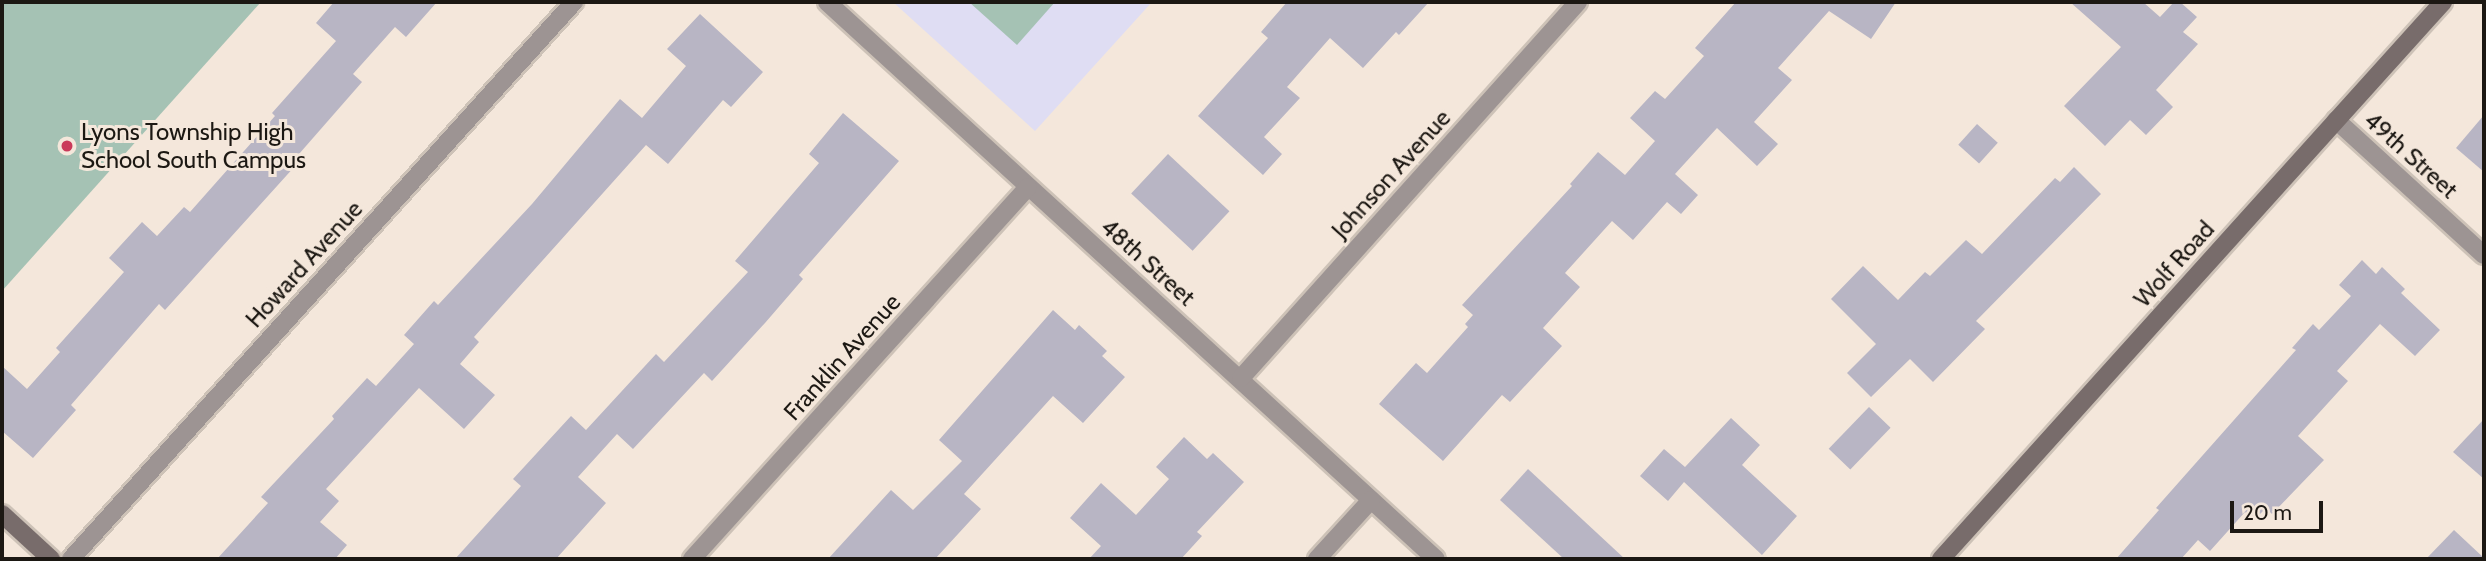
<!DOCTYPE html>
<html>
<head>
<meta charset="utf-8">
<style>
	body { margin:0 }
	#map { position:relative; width:2486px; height:561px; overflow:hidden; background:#f4e7db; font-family:Cabin,sans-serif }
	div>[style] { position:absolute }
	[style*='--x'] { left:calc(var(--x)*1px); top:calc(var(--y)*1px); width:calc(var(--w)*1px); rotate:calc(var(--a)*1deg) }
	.education>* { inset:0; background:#dfddf3 }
	.green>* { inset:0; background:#a5c2b4 }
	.building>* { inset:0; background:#b8b5c4; transform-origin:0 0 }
	.roads { filter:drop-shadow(2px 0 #cdc2b7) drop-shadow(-2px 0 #cdc2b7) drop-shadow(0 2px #cdc2b7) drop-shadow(0 -2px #cdc2b7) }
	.minor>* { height:18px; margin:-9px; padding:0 9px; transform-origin:9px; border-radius:9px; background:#9d9493 }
	.secondary>* { height:18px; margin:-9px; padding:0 9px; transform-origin:9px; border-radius:9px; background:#786c6b }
	.dots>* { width:19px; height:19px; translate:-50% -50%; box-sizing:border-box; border:4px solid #f4e7db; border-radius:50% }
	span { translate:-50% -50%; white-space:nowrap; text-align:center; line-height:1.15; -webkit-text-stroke:6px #f4e7db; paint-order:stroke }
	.poi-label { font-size:24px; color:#1c1813 }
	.left { translate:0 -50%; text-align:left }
	.street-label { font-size:24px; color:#1c1813 }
	.frame { position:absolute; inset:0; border:4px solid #1c1813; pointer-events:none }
	.scale { position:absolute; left:2230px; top:501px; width:93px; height:32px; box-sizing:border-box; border:4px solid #1c1813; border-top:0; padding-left:9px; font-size:21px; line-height:24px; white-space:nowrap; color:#1c1813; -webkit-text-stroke:5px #f4e7db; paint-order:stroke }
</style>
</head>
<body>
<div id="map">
	<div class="education">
		<div style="clip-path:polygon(893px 2px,1152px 2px,1035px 131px)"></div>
	</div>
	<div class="green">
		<div style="clip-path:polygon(2px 2px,261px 2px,2px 291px)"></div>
		<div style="clip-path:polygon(969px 2px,1055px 2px,1017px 45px)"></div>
	</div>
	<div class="building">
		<div style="clip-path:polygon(334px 2px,437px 2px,406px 37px,395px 27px,353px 74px,362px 82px,292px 162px,296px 165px,165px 310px,159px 304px,71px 405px,76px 410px,33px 458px,2px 431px,2px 366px,27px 389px,60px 352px,56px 348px,124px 272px,109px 258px,142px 222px,157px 236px,184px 207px,190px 212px,275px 116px,272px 113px,336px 41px,316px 23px)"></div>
		<div style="clip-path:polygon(1287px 2px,1429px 2px,1399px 35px,1396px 32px,1363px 68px,1330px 38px,1287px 87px,1300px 98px,1264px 137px,1282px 154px,1263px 175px,1198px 116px,1268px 38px,1261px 32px)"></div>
		<div style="clip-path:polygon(1736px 2px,1896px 2px,1871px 39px,1829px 11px,1778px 68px,1792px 80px,1754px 122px,1778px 144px,1757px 166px,1717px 128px,1675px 174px,1698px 195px,1681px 214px,1667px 202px,1633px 240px,1612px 221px,1565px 273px,1580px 287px,1543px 328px,1562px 346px,1510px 402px,1502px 395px,1443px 461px,1379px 404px,1416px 363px,1427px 373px,1468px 327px,1465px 324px,1473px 315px,1462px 305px,1572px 186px,1570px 184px,1598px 152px,1625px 175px,1655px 141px,1630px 118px,1655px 91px,1665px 99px,1704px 56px,1695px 48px)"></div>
		<div style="clip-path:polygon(2070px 2px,2143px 2px,2160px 17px,2174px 2px,2180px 2px,2197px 17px,2183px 32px,2198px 44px,2156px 90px,2173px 107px,2146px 135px,2130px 120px,2105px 146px,2064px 106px,2121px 47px)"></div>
		<div style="clip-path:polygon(700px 14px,763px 72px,731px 107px,723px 100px,668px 164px,646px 145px,474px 337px,479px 342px,460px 364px,495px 395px,464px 429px,419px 388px,326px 489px,339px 501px,320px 522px,347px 545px,335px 559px,217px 559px,268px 503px,261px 497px,334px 419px,332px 416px,367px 378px,376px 386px,414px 344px,404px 335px,434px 301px,438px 305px,532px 204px,620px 99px,642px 118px,686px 66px,667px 49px)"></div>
		<div style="clip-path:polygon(843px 113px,899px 161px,799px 275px,803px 279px,765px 323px,712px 381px,704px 373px,633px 449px,617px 434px,578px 477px,606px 503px,556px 559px,455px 559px,521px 486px,513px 479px,571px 416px,586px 430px,656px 354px,664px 362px,748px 272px,735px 261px,819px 163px,809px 154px)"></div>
		<div style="clip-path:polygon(2484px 115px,2484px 172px,2456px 148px)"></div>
		<div style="left:1977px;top:124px;width:28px;height:28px;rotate:42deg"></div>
		<div style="left:1168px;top:154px;width:84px;height:54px;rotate:43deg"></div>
		<div style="clip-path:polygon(2074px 167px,2101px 194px,1976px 321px,1985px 329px,1933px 382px,1910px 359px,1871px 397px,1847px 373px,1876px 344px,1831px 299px,1863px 266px,1898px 300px,1925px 272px,1930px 276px,1966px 240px,1982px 254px,2055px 178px,2060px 182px)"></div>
		<div style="clip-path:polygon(2362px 260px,2376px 274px,2382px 267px,2405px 289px,2401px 293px,2440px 330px,2415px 356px,2380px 324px,2337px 371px,2348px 381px,2298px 436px,2324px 460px,2272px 514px,2266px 508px,2254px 520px,2245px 512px,2210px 551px,2198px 540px,2181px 559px,2116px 559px,2159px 510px,2156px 508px,2296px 350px,2292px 348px,2313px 324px,2319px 330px,2351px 296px,2339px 285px)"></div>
		<div style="clip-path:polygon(1053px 310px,1075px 330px,1079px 325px,1107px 351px,1102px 356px,1125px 377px,1083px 423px,1053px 396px,964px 494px,981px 509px,935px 559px,828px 559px,891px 490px,913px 510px,962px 461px,939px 440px)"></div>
		<div style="left:1869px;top:407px;width:30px;height:58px;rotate:44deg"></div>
		<div style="clip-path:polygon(1731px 418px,1760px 445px,1742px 465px,1797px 516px,1762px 555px,1684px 482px,1668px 501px,1640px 476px,1664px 449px,1685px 467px)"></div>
		<div style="clip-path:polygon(2484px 419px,2484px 479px,2453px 452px)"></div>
		<div style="clip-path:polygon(1184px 437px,1207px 459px,1213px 453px,1244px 482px,1197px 532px,1202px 536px,1181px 559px,1089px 559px,1101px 546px,1070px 518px,1101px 483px,1136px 515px,1169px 479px,1156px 467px)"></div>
		<div style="clip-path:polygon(1528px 469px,1625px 559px,1564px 559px,1500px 500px)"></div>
		<div style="clip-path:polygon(2454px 530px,2484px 558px,2484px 559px,2426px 559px)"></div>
	</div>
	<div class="roads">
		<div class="minor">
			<div style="--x:827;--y:2;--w:825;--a:42.45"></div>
			<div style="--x:2336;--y:120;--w:200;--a:42.4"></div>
			<div style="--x:1241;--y:378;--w:505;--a:-48.13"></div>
			<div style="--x:71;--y:559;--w:751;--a:-47.92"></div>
			<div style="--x:692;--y:559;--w:501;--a:-47.91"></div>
			<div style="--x:1317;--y:559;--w:80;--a:-47.5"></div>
		</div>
		<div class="secondary">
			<div style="--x:2;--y:514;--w:67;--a:42.6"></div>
			<div style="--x:1941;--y:559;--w:750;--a:-47.97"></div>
		</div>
	</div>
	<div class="dots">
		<div style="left:67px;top:146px;background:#ca3a5a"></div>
	</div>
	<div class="poi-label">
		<span class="left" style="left:81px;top:146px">Lyons Township High<br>School South Campus</span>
	</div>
	<div class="street-label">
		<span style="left:2411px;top:155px;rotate:42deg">49th Street</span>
		<span style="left:1391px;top:174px;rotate:-48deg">Johnson Avenue</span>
		<span style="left:1148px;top:262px;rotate:42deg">48th Street</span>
		<span style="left:304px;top:264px;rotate:-48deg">Howard Avenue</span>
		<span style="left:2174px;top:264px;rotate:-48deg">Wolf Road</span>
		<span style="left:842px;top:357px;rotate:-48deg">Franklin Avenue</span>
	</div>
	<div class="frame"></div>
	<div class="scale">20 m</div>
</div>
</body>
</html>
